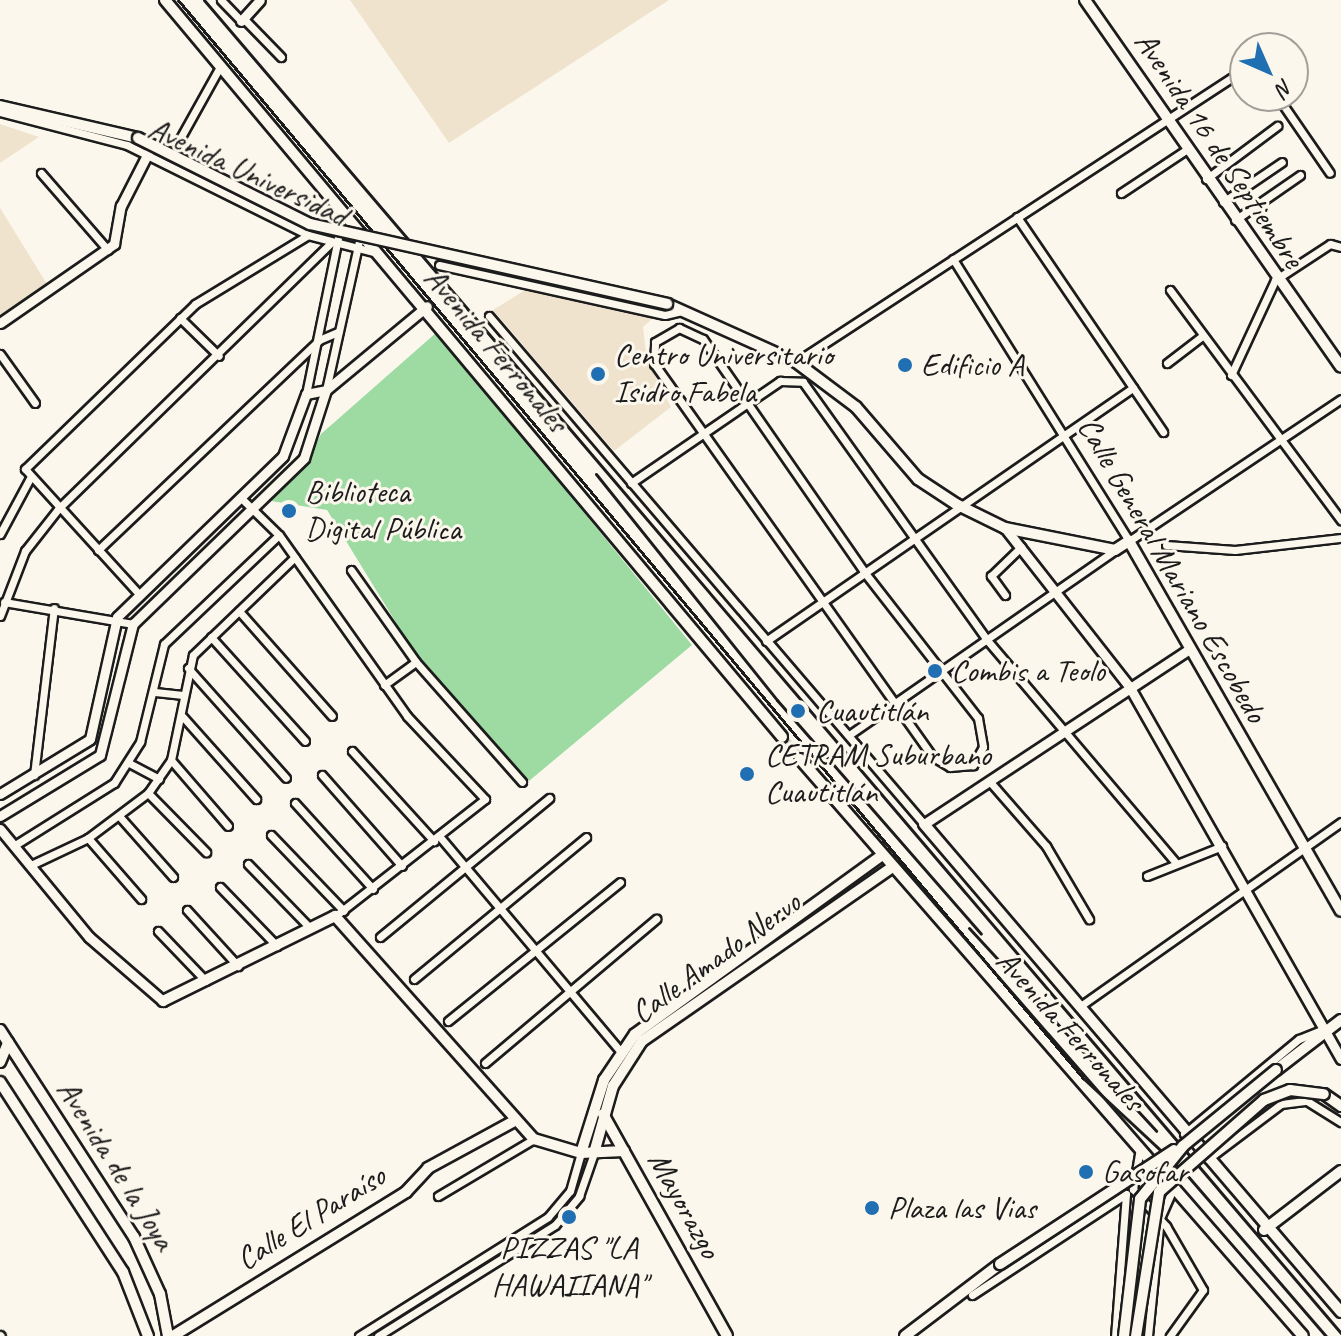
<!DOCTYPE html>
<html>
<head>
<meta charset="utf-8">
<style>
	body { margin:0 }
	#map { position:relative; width:1341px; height:1336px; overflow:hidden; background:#fbf7ec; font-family:Caveat,sans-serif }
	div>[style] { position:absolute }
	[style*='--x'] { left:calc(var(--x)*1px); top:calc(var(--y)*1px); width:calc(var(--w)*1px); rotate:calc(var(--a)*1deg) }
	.built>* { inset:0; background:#efe3ce }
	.green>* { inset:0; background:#9edba3 }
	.secondary-tunnel>* { height:10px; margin-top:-5px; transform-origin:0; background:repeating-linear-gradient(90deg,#dad6cd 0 10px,transparent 0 15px) }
	.roads { filter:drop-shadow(2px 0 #1c1c1c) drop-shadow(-2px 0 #1c1c1c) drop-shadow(0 2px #1c1c1c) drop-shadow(0 -2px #1c1c1c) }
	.minor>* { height:7px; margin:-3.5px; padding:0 3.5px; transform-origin:3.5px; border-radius:3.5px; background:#fbf7ec }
	.tertiary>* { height:9px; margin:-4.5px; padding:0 4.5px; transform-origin:4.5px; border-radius:4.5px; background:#fbf7ec }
	.secondary>* { height:10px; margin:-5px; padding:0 5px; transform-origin:5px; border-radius:5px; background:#fbf7ec }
	.rail>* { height:3px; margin:-1.5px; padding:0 1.5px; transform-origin:1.5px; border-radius:1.5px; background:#1c1c1c }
	.bridges { filter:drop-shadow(2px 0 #1c1c1c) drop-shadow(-2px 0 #1c1c1c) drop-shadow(0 2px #1c1c1c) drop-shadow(0 -2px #1c1c1c) }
	.secondary-bridge>* { height:10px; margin:-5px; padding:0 5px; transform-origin:5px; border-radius:5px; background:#fbf7ec }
	.dots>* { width:22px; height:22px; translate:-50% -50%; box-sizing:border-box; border:4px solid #fbf7ec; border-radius:50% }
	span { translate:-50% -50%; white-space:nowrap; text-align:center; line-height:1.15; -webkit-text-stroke:6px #fbf7ec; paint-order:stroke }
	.street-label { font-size:32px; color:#1c1c1c }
	.poi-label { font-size:32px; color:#1c1c1c }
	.left { translate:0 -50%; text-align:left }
	.north { position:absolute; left:1229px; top:32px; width:80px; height:80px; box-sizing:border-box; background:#fbf7ec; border:2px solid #a29f99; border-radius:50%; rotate:135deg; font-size:22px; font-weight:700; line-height:32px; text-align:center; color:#1c1c1c }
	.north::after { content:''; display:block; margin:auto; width:28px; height:36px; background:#1f6fb2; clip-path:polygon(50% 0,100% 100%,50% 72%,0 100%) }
</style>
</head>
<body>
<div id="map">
	<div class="built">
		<div style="clip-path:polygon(350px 0,669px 0,449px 143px)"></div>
		<div style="clip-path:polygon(0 124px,39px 137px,0 163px)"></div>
		<div style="clip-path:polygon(0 208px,47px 284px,0 315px)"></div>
		<div style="clip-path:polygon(525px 290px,653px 318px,643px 327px,647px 361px,671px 407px,614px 451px,493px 310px)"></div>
	</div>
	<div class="green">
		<div style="clip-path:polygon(437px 332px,692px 645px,529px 781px,411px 647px,327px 510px,271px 501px,306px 464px,321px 434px)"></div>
	</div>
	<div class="secondary-tunnel">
		<div style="--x:782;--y:737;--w:28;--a:51"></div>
	</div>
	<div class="roads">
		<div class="minor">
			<div style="--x:221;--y:0;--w:29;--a:46"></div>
			<div style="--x:244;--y:19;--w:53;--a:45.8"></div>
			<div style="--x:1277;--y:96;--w:93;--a:55.5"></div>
			<div style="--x:0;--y:112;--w:131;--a:14.6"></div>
			<div style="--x:127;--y:145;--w:202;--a:26.4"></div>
			<div style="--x:308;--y:235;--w:71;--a:14.6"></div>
			<div style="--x:177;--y:144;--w:90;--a:-60.9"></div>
			<div style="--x:41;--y:173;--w:102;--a:49"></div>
			<div style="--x:1206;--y:179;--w:89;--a:-36.7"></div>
			<div style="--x:1121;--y:193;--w:78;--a:-33.5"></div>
			<div style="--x:1223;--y:202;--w:71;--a:-34.1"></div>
			<div style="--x:1017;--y:217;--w:260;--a:55.8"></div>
			<div style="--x:1235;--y:220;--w:79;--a:-34.7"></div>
			<div style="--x:953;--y:259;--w:332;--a:58"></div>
			<div style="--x:1129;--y:541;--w:255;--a:-33.8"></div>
			<div style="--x:439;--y:265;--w:231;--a:12.5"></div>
			<div style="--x:665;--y:315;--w:17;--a:-13"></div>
			<div style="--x:1170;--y:290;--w:287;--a:53.4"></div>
			<div style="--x:489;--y:316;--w:669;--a:49.43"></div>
			<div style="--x:180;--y:318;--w:54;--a:44.3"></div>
			<div style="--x:679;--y:328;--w:26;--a:25"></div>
			<div style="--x:703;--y:339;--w:285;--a:55.3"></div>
			<div style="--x:865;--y:573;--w:184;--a:52.1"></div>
			<div style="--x:978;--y:718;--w:29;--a:80"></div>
			<div style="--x:983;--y:747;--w:21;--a:119"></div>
			<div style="--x:973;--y:765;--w:23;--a:175"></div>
			<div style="--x:950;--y:767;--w:21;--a:-149"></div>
			<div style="--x:932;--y:756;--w:481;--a:-125.3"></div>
			<div style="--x:654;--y:364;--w:22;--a:-87"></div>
			<div style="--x:655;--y:342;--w:28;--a:-30"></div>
			<div style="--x:0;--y:354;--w:60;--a:54.5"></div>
			<div style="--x:796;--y:362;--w:536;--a:-33.13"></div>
			<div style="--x:1167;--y:363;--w:44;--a:-37.6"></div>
			<div style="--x:1231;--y:375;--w:105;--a:-65.1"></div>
			<div style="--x:1275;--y:280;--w:66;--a:-33.2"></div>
			<div style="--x:1330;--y:244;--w:11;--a:15"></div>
			<div style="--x:326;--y:390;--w:162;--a:-77.5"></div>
			<div style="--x:306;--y:394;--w:185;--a:-78.4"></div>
			<div style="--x:631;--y:483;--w:181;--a:-34.4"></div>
			<div style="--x:780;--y:381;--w:23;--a:2"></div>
			<div style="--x:803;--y:382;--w:317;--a:54.5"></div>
			<div style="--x:987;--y:640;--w:291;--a:49.7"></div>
			<div style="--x:240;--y:497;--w:54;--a:44.3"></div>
			<div style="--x:279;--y:535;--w:222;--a:54.7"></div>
			<div style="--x:407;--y:716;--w:114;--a:46.8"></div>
			<div style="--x:485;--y:799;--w:190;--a:142"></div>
			<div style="--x:0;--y:534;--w:64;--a:-61.8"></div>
			<div style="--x:1166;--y:545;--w:69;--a:4.1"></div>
			<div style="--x:1235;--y:550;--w:107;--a:-6.5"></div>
			<div style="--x:98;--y:550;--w:305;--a:-43.5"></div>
			<div style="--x:319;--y:340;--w:21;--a:-23"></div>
			<div style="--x:351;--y:570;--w:113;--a:54.8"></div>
			<div style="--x:416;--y:662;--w:160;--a:48.5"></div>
			<div style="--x:138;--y:593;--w:168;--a:-132.3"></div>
			<div style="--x:25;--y:469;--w:237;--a:-44.1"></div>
			<div style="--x:195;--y:304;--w:132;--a:-31.4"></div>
			<div style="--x:1005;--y:595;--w:24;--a:-126"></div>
			<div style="--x:991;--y:576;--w:42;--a:-44"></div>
			<div style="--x:4;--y:602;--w:131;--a:9.7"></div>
			<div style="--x:239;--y:611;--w:140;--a:48.5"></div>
			<div style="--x:0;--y:616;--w:70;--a:-69"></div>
			<div style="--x:25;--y:551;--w:53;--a:-51.8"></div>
			<div style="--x:58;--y:509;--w:381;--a:-44.3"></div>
			<div style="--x:211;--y:637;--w:140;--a:47.9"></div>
			<div style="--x:766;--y:641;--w:446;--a:-34.6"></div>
			<div style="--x:188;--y:668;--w:147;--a:48.3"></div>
			<div style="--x:384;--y:685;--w:39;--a:-36"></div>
			<div style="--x:155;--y:692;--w:28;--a:6"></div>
			<div style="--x:183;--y:717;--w:110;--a:48.3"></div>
			<div style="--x:849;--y:735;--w:324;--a:-34.8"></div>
			<div style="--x:352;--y:751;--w:122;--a:47.7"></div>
			<div style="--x:171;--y:760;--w:87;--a:49.2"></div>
			<div style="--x:129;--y:763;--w:34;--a:28"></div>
			<div style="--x:34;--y:775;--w:168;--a:-83.2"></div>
			<div style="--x:322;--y:775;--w:121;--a:48.7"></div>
			<div style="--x:991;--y:783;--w:84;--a:48.9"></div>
			<div style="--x:1046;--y:846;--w:85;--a:59.5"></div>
			<div style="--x:148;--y:793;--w:83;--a:45.5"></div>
			<div style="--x:295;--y:803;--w:116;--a:47.8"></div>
			<div style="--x:120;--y:817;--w:80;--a:48.5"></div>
			<div style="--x:271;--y:835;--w:105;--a:46.2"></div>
			<div style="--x:440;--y:837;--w:280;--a:49.9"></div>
			<div style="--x:88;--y:838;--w:81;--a:49"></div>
			<div style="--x:15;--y:845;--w:117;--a:-32.1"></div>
			<div style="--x:114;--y:783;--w:49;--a:-57.6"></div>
			<div style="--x:140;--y:742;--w:101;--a:-76.2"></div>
			<div style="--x:164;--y:644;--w:158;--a:-43.5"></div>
			<div style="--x:248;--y:864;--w:89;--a:45.9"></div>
			<div style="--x:31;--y:865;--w:63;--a:-25.3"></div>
			<div style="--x:88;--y:838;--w:75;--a:-36.9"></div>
			<div style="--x:148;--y:793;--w:40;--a:-55.1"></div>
			<div style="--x:171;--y:760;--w:107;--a:-78.2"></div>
			<div style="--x:193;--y:655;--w:141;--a:-43.9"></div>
			<div style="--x:1147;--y:876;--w:81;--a:-21.8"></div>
			<div style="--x:220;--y:887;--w:82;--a:46"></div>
			<div style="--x:187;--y:910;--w:76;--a:47.7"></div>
			<div style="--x:158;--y:931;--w:69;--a:46.2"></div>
			<div style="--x:380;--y:937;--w:219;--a:-39.4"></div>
			<div style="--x:414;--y:979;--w:223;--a:-39.5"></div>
			<div style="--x:1079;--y:1007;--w:321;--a:-35.2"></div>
			<div style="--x:448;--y:1021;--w:221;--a:-38.9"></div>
			<div style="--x:485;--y:1063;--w:224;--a:-40.1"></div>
			<div style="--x:1184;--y:1134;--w:149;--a:-39.6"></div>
			<div style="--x:1299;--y:1039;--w:29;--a:-22"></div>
			<div style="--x:1140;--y:1148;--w:42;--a:99.7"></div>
			<div style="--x:1133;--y:1189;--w:50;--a:48.3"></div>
			<div style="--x:1166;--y:1226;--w:74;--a:60"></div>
			<div style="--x:1203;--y:1290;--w:57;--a:125.7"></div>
			<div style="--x:1208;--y:1159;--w:91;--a:-37"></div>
			<div style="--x:1281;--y:1104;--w:26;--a:-7"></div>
			<div style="--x:1307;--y:1101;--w:40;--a:32"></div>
			<div style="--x:438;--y:1196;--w:112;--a:-30.7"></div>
			<div style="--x:972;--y:1295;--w:184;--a:-33.3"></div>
			<div style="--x:1126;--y:1194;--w:142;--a:94.4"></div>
			<div style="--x:0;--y:1335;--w:1;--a:45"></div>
			<div style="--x:359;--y:1336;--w:223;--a:-32.2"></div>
			<div style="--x:548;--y:1217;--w:34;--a:-50"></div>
			<div style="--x:570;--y:1191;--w:40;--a:-74"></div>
			<div style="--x:378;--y:1336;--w:209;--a:-32.1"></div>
			<div style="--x:555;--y:1225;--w:38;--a:-50"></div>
			<div style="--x:579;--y:1196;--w:46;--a:-70.8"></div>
			<div style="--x:1148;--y:1336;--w:119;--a:-84.2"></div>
			<div style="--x:1160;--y:1218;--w:35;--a:-66"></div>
		</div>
		<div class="tertiary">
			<div style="--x:241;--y:21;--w:28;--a:-48"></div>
			<div style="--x:0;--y:323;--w:139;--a:-34.7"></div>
			<div style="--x:114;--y:244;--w:39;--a:-80"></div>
			<div style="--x:121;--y:206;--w:59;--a:-63"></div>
			<div style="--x:1005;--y:528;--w:201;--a:51.9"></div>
			<div style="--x:1129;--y:686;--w:429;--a:60.4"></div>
			<div style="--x:0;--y:794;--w:105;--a:-31.4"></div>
			<div style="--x:90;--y:739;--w:125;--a:-77.5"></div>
			<div style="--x:117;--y:617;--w:231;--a:-44.1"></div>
			<div style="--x:283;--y:456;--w:66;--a:-69.6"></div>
			<div style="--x:306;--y:394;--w:20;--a:-11"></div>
			<div style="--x:326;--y:390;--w:131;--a:-39.7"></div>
			<div style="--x:0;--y:816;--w:117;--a:-31.4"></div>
			<div style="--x:100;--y:755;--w:135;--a:-75.9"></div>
			<div style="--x:133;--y:624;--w:238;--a:-44.1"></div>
			<div style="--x:304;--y:458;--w:71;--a:-72.1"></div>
			<div style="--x:924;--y:824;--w:318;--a:-33.4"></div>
			<div style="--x:0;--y:829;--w:140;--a:50.5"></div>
			<div style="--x:89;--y:937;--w:98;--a:40.9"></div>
		</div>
		<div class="secondary">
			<div style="--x:165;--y:0;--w:961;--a:50.06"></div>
			<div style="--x:1085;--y:0;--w:447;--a:55.1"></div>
			<div style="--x:0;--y:106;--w:142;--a:13.1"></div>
			<div style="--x:667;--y:304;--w:141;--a:24.2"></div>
			<div style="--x:796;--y:362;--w:75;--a:36.9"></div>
			<div style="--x:856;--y:407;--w:95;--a:49.3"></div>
			<div style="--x:918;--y:479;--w:45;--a:33.3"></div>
			<div style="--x:956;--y:504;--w:55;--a:26.1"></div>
			<div style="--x:1005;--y:528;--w:112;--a:11.3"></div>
			<div style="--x:1115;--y:550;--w:17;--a:-33"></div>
			<div style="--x:1129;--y:541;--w:426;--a:60.2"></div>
			<div style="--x:800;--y:759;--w:765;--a:48.92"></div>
			<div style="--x:924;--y:824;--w:642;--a:49.49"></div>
			<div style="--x:163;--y:1001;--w:192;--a:-26.3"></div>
			<div style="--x:335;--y:916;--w:299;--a:48.3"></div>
			<div style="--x:534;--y:1139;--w:49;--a:16.6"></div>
			<div style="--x:581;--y:1153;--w:43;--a:-2.7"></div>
			<div style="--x:0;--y:1030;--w:247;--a:57.1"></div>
			<div style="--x:134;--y:1237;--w:63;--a:65.5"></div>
			<div style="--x:160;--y:1294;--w:43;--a:79.2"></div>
			<div style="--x:0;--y:1062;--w:21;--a:-67"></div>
			<div style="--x:1276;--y:1070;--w:82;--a:-37.6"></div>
			<div style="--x:0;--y:1082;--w:226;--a:57.1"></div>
			<div style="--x:123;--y:1272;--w:69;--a:68.7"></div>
			<div style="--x:1324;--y:1094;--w:21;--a:35"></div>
			<div style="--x:603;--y:1114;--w:254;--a:60.8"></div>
			<div style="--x:581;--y:1153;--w:77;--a:-72.5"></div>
			<div style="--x:604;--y:1080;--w:55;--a:-56"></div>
			<div style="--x:635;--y:1034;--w:305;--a:-35.9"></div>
			<div style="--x:594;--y:1153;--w:70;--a:-74.2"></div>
			<div style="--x:613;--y:1086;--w:54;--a:-57.2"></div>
			<div style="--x:642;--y:1041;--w:305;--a:-34.8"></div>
			<div style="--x:1264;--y:1230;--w:97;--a:-37.5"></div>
			<div style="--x:173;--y:1336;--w:274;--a:-31.7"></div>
			<div style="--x:406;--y:1192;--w:33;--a:-47"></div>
			<div style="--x:428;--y:1168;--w:100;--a:-28.6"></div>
			<div style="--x:905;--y:1336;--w:119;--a:-37.2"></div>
		</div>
	</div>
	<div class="rail">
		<div style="--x:178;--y:0;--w:1408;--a:49.99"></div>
		<div style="--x:1083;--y:1078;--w:141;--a:43"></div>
		<div style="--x:1186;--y:1174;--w:214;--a:49.2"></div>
		<div style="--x:204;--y:0;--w:1752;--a:49.54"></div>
		<div style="--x:596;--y:474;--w:290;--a:51.3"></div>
		<div style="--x:777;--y:700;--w:310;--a:48.9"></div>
		<div style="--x:969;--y:928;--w:276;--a:47.3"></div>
	</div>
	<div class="bridges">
		<div class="secondary-bridge">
			<div style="--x:138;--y:138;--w:192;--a:26.6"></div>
			<div style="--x:310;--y:224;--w:366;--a:12.6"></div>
			<div style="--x:1000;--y:1264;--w:208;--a:-33.2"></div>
			<div style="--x:1124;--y:1336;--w:138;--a:-83.3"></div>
			<div style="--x:1140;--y:1199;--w:68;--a:-50.9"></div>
			<div style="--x:1183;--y:1146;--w:120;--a:-39.3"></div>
			<div style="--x:1136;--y:1336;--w:146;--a:-80.9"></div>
			<div style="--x:1159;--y:1192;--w:140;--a:-41.2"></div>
			<div style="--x:1264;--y:1100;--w:28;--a:-21"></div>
			<div style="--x:1290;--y:1090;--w:34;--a:7"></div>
		</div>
	</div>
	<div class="dots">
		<div style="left:905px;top:365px;background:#1f6fb2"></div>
		<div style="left:598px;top:374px;background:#1f6fb2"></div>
		<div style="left:289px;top:511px;background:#1f6fb2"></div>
		<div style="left:935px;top:671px;background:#1f6fb2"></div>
		<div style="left:798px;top:711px;background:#1f6fb2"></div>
		<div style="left:747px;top:774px;background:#1f6fb2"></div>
		<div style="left:1086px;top:1172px;background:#1f6fb2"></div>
		<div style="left:872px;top:1208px;background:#1f6fb2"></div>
		<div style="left:569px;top:1217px;background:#1f6fb2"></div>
	</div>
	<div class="street-label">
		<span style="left:1219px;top:150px;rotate:56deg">Avenida 16 de Septiembre</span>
		<span style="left:248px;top:172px;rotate:25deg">Avenida Universidad</span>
		<span style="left:496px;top:350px;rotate:50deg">Avenida Ferronales</span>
		<span style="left:1172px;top:570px;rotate:60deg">Calle General Mariano Escobedo</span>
		<span style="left:716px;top:958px;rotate:-36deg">Calle Amado Nervo</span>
		<span style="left:1070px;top:1031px;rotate:48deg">Avenida Ferronales</span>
		<span style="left:116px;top:1165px;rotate:58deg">Avenida de la Joya</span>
		<span style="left:684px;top:1205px;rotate:61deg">Mayorazgo</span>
		<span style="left:311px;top:1218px;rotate:-32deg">Calle El Paraíso</span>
	</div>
	<div class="poi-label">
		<span class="left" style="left:614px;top:374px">Centro Universitario<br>Isidro Fabela</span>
		<span class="left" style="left:921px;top:365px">Edificio A</span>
		<span class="left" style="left:305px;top:511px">Biblioteca<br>Digital Pública</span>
		<span class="left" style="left:951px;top:671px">Combis a Teolo</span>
		<span class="left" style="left:816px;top:711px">Cuautitlán</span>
		<span class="left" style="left:765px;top:774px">CETRAM Suburbano<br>Cuautitlán</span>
		<span class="left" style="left:1102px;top:1172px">Gasofar</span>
		<span class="left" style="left:888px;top:1208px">Plaza las Vias</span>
		<span style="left:569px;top:1267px">PIZZAS "LA<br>HAWAIIANA"</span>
	</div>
	<div class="north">N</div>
</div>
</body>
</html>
